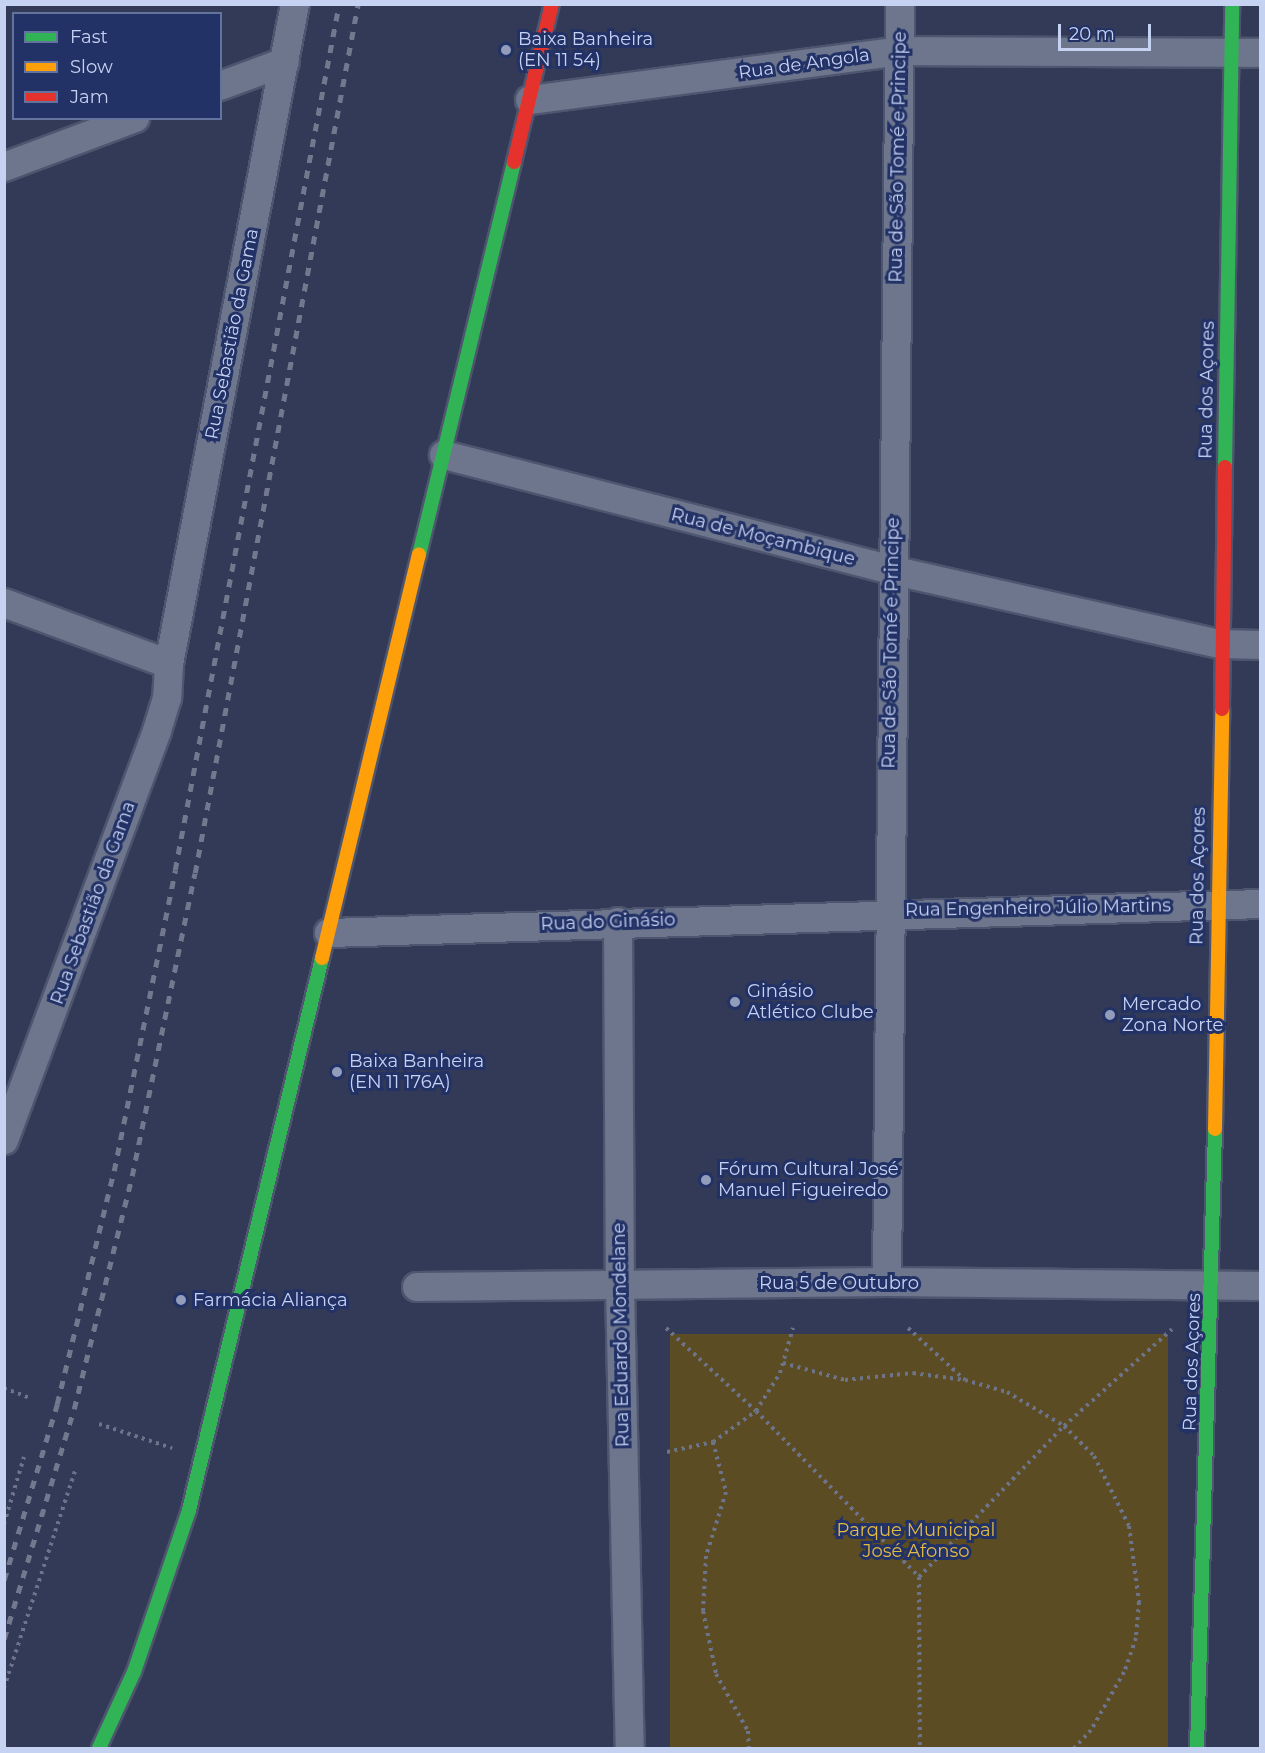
<!DOCTYPE html>
<html>
<head>
<meta charset="utf-8">
<style>
	body { margin:0 }
	#map { position:relative; width:1265px; height:1753px; overflow:hidden; background:#323a57; font-family:Montserrat,sans-serif }
	div>[style] { position:absolute }
	[style*='--x'] { left:calc(var(--x)*1px); top:calc(var(--y)*1px); width:calc(var(--w)*1px); rotate:calc(var(--a)*1deg) }
	.green>* { inset:0; background:#5b4c23; transform-origin:0 0 }
	.path>* { height:4px; margin-top:-2px; transform-origin:0; background:repeating-linear-gradient(90deg,#6d7389 0 3px,transparent 0 7.5px) }
	.roads { filter:drop-shadow(2px 0 #4e556e) drop-shadow(-2px 0 #4e556e) drop-shadow(0 2px #4e556e) drop-shadow(0 -2px #4e556e) }
	.street>* { height:28px; margin:-14px; padding:0 14px; transform-origin:14px; border-radius:14px; background:#6e768d }
	.fast>* { height:14px; margin:-7px; padding:0 7px; transform-origin:7px; border-radius:7px; background:#30b455 }
	.slow>* { height:14px; margin:-7px; padding:0 7px; transform-origin:7px; border-radius:7px; background:#ff9f0a }
	.jam>* { height:14px; margin:-7px; padding:0 7px; transform-origin:7px; border-radius:7px; background:#e5322d }
	.rail>* { height:4.5px; margin-top:-2.25px; transform-origin:0; background:repeating-linear-gradient(90deg,#72788d 0 8px,transparent 0 16px) }
	.dots>* { width:16px; height:16px; translate:-50% -50%; box-sizing:border-box; border:3px solid #233266; border-radius:50% }
	span { translate:-50% -50%; white-space:nowrap; text-align:center; line-height:1.15; -webkit-text-stroke:6px #233266; paint-order:stroke }
	.poi-label { font-size:18px; color:#c6d2f2 }
	.left { translate:0 -50%; text-align:left }
	.street-label { font-size:18px; color:#c6d2f2 }
	.park-label { font-size:18px; color:#e3ba42 }
	.frame { position:absolute; inset:0; border:6px solid #c6d2f2; pointer-events:none }
	.legend { position:absolute; left:12px; top:12px; width:210px; height:108px; box-sizing:border-box; background:#233266; border:2px solid #64729e; margin:0; padding:8px 10px; list-style:none; font-size:18px; color:#c6d2f2 }
	.legend li { display:flex; align-items:center; gap:12px; height:30px }
	.legend b { width:30px; border:2px solid #64729e }
	.scale { position:absolute; left:1058px; top:24px; width:93px; height:27px; box-sizing:border-box; border:3px solid #c6d2f2; border-top:0; padding-left:8px; font-size:18px; line-height:21px; white-space:nowrap; color:#c6d2f2; -webkit-text-stroke:4px #233266; paint-order:stroke }
</style>
</head>
<body>
<div id="map">
	<div class="green">
		<div style="left:670px;top:1334px;width:498px;height:414px"></div>
	</div>
	<div class="path">
		<div style="--x:666;--y:1328;--w:122;--a:42.7"></div>
		<div style="--x:756;--y:1411;--w:233;--a:45.5"></div>
		<div style="--x:919;--y:1577;--w:171;--a:89.7"></div>
		<div style="--x:908;--y:1328;--w:77;--a:42.4"></div>
		<div style="--x:783;--y:1363;--w:64;--a:15.3"></div>
		<div style="--x:845;--y:1380;--w:68;--a:-5.9"></div>
		<div style="--x:913;--y:1373;--w:52;--a:7.7"></div>
		<div style="--x:965;--y:1380;--w:44;--a:15.9"></div>
		<div style="--x:1007;--y:1392;--w:66;--a:30.8"></div>
		<div style="--x:1064;--y:1426;--w:42;--a:45"></div>
		<div style="--x:1094;--y:1456;--w:78;--a:63.4"></div>
		<div style="--x:1129;--y:1526;--w:77;--a:82.5"></div>
		<div style="--x:1139;--y:1602;--w:36;--a:95"></div>
		<div style="--x:1136;--y:1638;--w:36;--a:109"></div>
		<div style="--x:1124;--y:1672;--w:67;--a:119.6"></div>
		<div style="--x:1091;--y:1730;--w:25;--a:133"></div>
		<div style="--x:4;--y:1388;--w:26;--a:21"></div>
		<div style="--x:99;--y:1424;--w:77;--a:18.2"></div>
		<div style="--x:713;--y:1442;--w:52;--a:75.4"></div>
		<div style="--x:726;--y:1492;--w:67;--a:107.4"></div>
		<div style="--x:706;--y:1556;--w:55;--a:93.1"></div>
		<div style="--x:703;--y:1611;--w:64;--a:78.3"></div>
		<div style="--x:716;--y:1674;--w:65;--a:60.7"></div>
		<div style="--x:748;--y:1731;--w:17;--a:87"></div>
		<div style="--x:667;--y:1452;--w:47;--a:-12.3"></div>
		<div style="--x:713;--y:1442;--w:53;--a:-35.8"></div>
		<div style="--x:756;--y:1411;--w:45;--a:-57.7"></div>
		<div style="--x:780;--y:1373;--w:47;--a:-73.9"></div>
		<div style="--x:4;--y:1524;--w:70;--a:-73.4"></div>
		<div style="--x:919;--y:1577;--w:209;--a:-46.2"></div>
		<div style="--x:1064;--y:1426;--w:145;--a:-41.9"></div>
		<div style="--x:4;--y:1688;--w:228;--a:-71.9"></div>
	</div>
	<div class="roads">
		<div class="street">
			<div style="--x:220;--y:86;--w:69;--a:-20.3"></div>
			<div style="--x:530;--y:100;--w:373;--a:-7.5"></div>
			<div style="--x:900;--y:51;--w:360;--a:0.3"></div>
			<div style="--x:4;--y:167;--w:140;--a:-20.5"></div>
			<div style="--x:444;--y:455;--w:462;--a:14.4"></div>
			<div style="--x:891;--y:570;--w:337;--a:12.7"></div>
			<div style="--x:1220;--y:644;--w:40;--a:1.4"></div>
			<div style="--x:4;--y:603;--w:176;--a:20.3"></div>
			<div style="--x:169;--y:664;--w:34;--a:93"></div>
			<div style="--x:167;--y:698;--w:34;--a:107"></div>
			<div style="--x:157;--y:731;--w:437;--a:110.5"></div>
			<div style="--x:169;--y:664;--w:672;--a:-79.19"></div>
			<div style="--x:618;--y:922;--w:363;--a:89.7"></div>
			<div style="--x:620;--y:1285;--w:463;--a:88.8"></div>
			<div style="--x:329;--y:933;--w:931;--a:-1.78"></div>
			<div style="--x:887;--y:1282;--w:1278;--a:-89.42"></div>
			<div style="--x:417;--y:1287;--w:470;--a:-0.6"></div>
			<div style="--x:887;--y:1282;--w:373;--a:0.6"></div>
		</div>
		<div class="fast">
			<div style="--x:1225;--y:467;--w:463;--a:-89.1"></div>
			<div style="--x:419;--y:555;--w:404;--a:-76.4"></div>
			<div style="--x:99;--y:1748;--w:84;--a:-65.3"></div>
			<div style="--x:134;--y:1672;--w:171;--a:-71.2"></div>
			<div style="--x:189;--y:1510;--w:568;--a:-76.45"></div>
			<div style="--x:1197;--y:1748;--w:619;--a:-88.33"></div>
		</div>
		<div class="slow">
			<div style="--x:322;--y:958;--w:415;--a:-76.5"></div>
			<div style="--x:1215;--y:1129;--w:420;--a:-89"></div>
		</div>
		<div class="jam">
			<div style="--x:514;--y:162;--w:163;--a:-76.5"></div>
			<div style="--x:1222;--y:709;--w:242;--a:-89.3"></div>
		</div>
	</div>
	<div class="rail">
		<div style="--x:4;--y:1580;--w:184;--a:-73.2"></div>
		<div style="--x:57;--y:1404;--w:240;--a:-76.3"></div>
		<div style="--x:114;--y:1171;--w:307;--a:-78.5"></div>
		<div style="--x:175;--y:870;--w:881;--a:-79.28"></div>
		<div style="--x:4;--y:1639;--w:240;--a:-73.1"></div>
		<div style="--x:74;--y:1409;--w:240;--a:-76"></div>
		<div style="--x:132;--y:1176;--w:309;--a:-78.3"></div>
		<div style="--x:195;--y:873;--w:884;--a:-79.38"></div>
	</div>
	<div class="dots">
		<div style="left:506px;top:50px;background:#929dbc"></div>
		<div style="left:735px;top:1002px;background:#929dbc"></div>
		<div style="left:1110px;top:1015px;background:#929dbc"></div>
		<div style="left:337px;top:1072px;background:#929dbc"></div>
		<div style="left:706px;top:1180px;background:#929dbc"></div>
		<div style="left:181px;top:1300px;background:#929dbc"></div>
	</div>
	<div class="poi-label">
		<span class="left" style="left:518px;top:50px">Baixa Banheira<br>(EN 11 54)</span>
		<span class="left" style="left:747px;top:1002px">Ginásio<br>Atlético Clube</span>
		<span class="left" style="left:1122px;top:1015px">Mercado<br>Zona Norte</span>
		<span class="left" style="left:349px;top:1072px">Baixa Banheira<br>(EN 11 176A)</span>
		<span class="left" style="left:718px;top:1180px">Fórum Cultural José<br>Manuel Figueiredo</span>
		<span class="left" style="left:193px;top:1300px">Farmácia Aliança</span>
	</div>
	<div class="street-label">
		<span style="left:804px;top:64px;rotate:-8deg">Rua de Angola</span>
		<span style="left:898px;top:157px;rotate:-89deg">Rua de São Tomé e Principe</span>
		<span style="left:232px;top:334px;rotate:-79deg">Rua Sebastião da Gama</span>
		<span style="left:1207px;top:390px;rotate:-89deg">Rua dos Açores</span>
		<span style="left:763px;top:537px;rotate:14deg">Rua de Moçambique</span>
		<span style="left:891px;top:643px;rotate:-89deg">Rua de São Tomé e Principe</span>
		<span style="left:1198px;top:876px;rotate:-89deg">Rua dos Açores</span>
		<span style="left:93px;top:903px;rotate:-70deg">Rua Sebastião da Gama</span>
		<span style="left:1038px;top:908px;rotate:-1deg">Rua Engenheiro Júlio Martins</span>
		<span style="left:608px;top:922px;rotate:-2deg">Rua do Ginásio</span>
		<span style="left:839px;top:1283px">Rua 5 de Outubro</span>
		<span style="left:621px;top:1335px;rotate:-91deg">Rua Eduardo Mondelane</span>
		<span style="left:1192px;top:1362px;rotate:-88deg">Rua dos Açores</span>
	</div>
	<div class="park-label">
		<span style="left:916px;top:1541px">Parque Municipal<br>José Afonso</span>
	</div>
	<div class="frame"></div>
	<ul class="legend">
	<li><b style="height:8px;background:#30b455"></b>Fast</li>
	<li><b style="height:8px;background:#ff9f0a"></b>Slow</li>
	<li><b style="height:8px;background:#e5322d"></b>Jam</li>
	</ul>
	<div class="scale">20 m</div>
</div>
</body>
</html>
